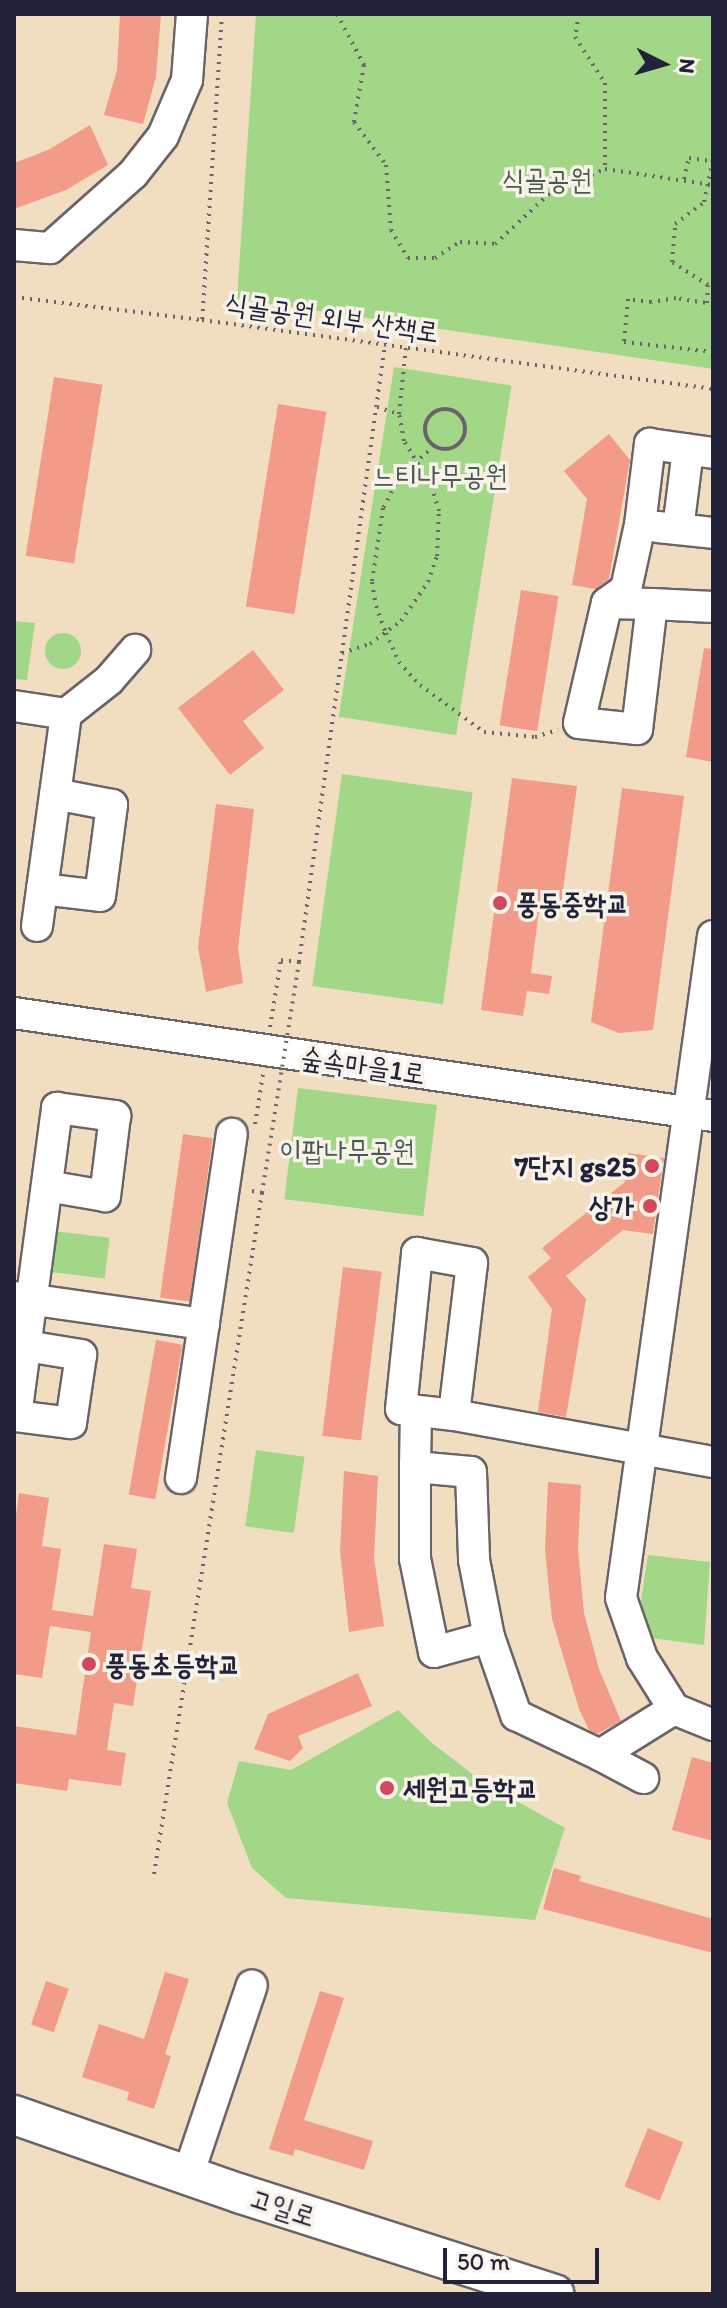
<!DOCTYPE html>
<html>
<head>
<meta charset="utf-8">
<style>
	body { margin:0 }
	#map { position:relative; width:727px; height:2308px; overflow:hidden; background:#f1dec0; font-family:Itim,"Poor Story",sans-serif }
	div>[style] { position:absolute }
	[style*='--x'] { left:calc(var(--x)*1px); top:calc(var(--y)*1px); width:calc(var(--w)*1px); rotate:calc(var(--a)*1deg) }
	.green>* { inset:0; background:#a2d788; transform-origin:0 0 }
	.round { border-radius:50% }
	.building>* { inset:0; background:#f19b88; transform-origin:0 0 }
	.path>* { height:4px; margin-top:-2px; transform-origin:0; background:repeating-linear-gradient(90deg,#6a646a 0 2px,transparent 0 8px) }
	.path>.ring { margin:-2px; padding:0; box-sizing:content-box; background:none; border:4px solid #6a646a; border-radius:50% }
	.roads { filter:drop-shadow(2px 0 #6a646a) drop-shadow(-2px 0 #6a646a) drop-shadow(0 2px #6a646a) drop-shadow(0 -2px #6a646a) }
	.minor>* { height:30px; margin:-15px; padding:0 15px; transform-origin:15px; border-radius:15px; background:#fff }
	.major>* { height:38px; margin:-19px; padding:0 19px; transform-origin:19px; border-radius:19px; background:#fff }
	.path-bridge>* { height:4px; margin-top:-2px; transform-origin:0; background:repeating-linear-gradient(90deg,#6a646a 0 2px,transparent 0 8px) }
	.dots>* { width:22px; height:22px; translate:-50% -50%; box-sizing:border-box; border:4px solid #f7f3e8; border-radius:50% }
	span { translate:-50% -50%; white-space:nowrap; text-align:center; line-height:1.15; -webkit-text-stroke:7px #f7f3e8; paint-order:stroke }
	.park-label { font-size:28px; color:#485852 }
	.street-label { font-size:28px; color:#22223b }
	.poi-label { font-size:28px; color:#22223b; font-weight:700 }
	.left { translate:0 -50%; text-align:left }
	.right { translate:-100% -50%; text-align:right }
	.frame { position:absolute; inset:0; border:16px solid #22223b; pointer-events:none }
	.north { position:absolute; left:623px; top:24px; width:80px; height:80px; -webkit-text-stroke:6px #f7f3e8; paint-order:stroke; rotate:95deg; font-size:22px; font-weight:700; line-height:32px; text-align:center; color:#22223b }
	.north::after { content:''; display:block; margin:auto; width:28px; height:36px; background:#22223b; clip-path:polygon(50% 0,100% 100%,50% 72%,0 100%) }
	.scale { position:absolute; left:443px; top:2248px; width:156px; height:36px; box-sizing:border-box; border:4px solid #22223b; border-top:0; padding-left:10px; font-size:24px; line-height:28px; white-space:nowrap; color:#22223b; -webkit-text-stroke:6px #f7f3e8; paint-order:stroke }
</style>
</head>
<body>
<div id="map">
	<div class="green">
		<div style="clip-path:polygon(256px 14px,713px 14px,713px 369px,237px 299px)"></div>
		<div style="left:394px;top:367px;width:119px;height:354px;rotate:9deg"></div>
		<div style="clip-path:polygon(14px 621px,35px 623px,27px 680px,14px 679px)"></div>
		<div class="round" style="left:45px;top:633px;width:36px;height:36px"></div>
		<div style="left:342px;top:774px;width:132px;height:214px;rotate:8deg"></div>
		<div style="left:298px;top:1088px;width:140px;height:112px;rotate:7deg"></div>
		<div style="left:54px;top:1231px;width:56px;height:41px;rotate:7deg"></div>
		<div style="left:256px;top:1450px;width:49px;height:77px;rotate:8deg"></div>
		<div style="clip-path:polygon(648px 1555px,710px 1562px,704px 1645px,651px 1638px,641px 1601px)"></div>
		<div style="clip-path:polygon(398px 1710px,432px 1743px,484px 1783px,565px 1828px,535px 1920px,286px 1898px,252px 1868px,227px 1803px,239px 1761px,291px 1770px)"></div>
	</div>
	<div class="building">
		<div style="clip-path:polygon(120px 14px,161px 14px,156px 77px,143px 124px,104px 115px,117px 70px)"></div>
		<div style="clip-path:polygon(90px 125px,108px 165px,66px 190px,14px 209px,14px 163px,48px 150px)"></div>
		<div style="left:54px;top:377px;width:49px;height:181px;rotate:9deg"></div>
		<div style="left:278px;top:404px;width:49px;height:205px;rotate:9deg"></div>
		<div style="clip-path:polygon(609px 434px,630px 460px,609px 579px,596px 589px,572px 585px,587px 499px,564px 471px)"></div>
		<div style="left:521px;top:590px;width:38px;height:137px;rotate:9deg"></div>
		<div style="clip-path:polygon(704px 648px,713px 649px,713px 762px,686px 757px)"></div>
		<div style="clip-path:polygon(253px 650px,284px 690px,243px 721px,264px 748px,230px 775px,178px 708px)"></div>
		<div style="clip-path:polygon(512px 778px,577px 786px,561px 905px,540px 902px,531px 973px,552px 976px,549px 994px,527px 991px,523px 1016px,481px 1010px)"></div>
		<div style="clip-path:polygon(622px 788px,684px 796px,653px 1030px,619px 1033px,591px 1022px)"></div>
		<div style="clip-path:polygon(216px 804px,254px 809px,238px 948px,243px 983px,206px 992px,198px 947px)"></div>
		<div style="left:183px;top:1134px;width:30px;height:165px;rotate:8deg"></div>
		<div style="clip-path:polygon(628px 1153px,664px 1158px,653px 1234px,623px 1230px,566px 1276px,586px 1299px,566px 1417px,538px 1412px,552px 1309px,528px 1277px,551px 1258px,542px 1248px,625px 1182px)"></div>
		<div style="left:343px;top:1267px;width:39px;height:170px;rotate:7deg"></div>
		<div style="left:156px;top:1340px;width:27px;height:157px;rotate:10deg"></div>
		<div style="clip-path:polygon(344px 1471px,378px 1476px,374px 1558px,384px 1626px,349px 1632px,340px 1552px)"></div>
		<div style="clip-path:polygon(548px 1482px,581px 1485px,578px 1549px,584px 1613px,599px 1669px,621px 1721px,597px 1734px,589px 1730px,579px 1709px,552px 1619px,545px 1550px)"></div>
		<div style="clip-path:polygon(19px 1493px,49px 1498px,42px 1546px,61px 1549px,52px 1610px,93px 1616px,104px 1544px,137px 1549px,131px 1588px,151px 1591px,133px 1706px,114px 1703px,107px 1750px,126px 1753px,121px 1786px,69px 1779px,67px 1791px,14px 1783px,14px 1726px,76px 1735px,91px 1632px,50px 1626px,42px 1678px,14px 1674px,14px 1530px)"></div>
		<div style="clip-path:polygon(358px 1673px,372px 1706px,298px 1736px,303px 1748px,290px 1761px,254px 1749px,268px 1714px)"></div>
		<div style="clip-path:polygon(692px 1757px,713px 1763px,713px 1841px,672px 1830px)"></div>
		<div style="clip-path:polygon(554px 1868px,581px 1876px,579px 1881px,713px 1919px,713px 1953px,543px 1909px)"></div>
		<div style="clip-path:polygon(165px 1972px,189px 1979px,165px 2054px,171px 2056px,154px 2109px,127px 2100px,129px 2092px,82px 2077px,99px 2024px,144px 2039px)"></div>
		<div style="left:46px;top:1981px;width:24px;height:46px;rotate:19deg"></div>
		<div style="clip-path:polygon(320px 1991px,344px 1998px,304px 2120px,373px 2141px,364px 2170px,295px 2149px,293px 2156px,269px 2149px)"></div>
		<div style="left:648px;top:2128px;width:38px;height:63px;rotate:22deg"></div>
	</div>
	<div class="path">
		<div style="--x:222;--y:14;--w:307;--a:93.7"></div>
		<div style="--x:202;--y:320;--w:516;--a:7.69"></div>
		<div style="--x:337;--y:14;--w:58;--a:62.1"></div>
		<div style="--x:364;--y:65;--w:58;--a:100"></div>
		<div style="--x:354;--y:122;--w:54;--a:53.3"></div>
		<div style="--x:386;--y:165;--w:65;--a:85.6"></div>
		<div style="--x:391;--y:230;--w:33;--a:59"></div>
		<div style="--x:408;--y:258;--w:27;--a:0"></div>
		<div style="--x:435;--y:258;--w:30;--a:-33"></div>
		<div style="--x:460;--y:242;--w:35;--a:3"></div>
		<div style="--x:495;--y:244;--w:72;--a:-42.8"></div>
		<div style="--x:548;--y:195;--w:63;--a:-24.5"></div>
		<div style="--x:605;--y:169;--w:109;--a:8.4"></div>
		<div style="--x:579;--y:14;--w:23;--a:100"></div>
		<div style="--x:575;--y:37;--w:55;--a:56.9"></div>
		<div style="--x:605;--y:83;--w:86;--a:90"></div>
		<div style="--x:684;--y:179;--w:22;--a:-77"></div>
		<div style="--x:689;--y:158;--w:22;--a:8"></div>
		<div style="--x:14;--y:297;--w:189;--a:7"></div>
		<div style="--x:707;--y:303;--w:18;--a:-87"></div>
		<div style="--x:708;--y:285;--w:43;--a:-147.4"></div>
		<div style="--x:672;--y:262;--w:38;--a:-85"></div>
		<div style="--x:675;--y:224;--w:36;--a:-37"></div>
		<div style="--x:704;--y:202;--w:44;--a:-78.2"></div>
		<div style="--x:713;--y:304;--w:37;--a:-171"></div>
		<div style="--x:676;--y:298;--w:25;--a:171"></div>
		<div style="--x:651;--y:302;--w:23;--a:-173"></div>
		<div style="--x:628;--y:299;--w:43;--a:95.3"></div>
		<div style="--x:624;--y:342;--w:90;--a:6.4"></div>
		<div style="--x:377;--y:407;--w:23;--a:18"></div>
		<div class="ring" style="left:425px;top:409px;width:36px;height:36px"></div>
		<div style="--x:434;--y:446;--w:47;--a:138.5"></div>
		<div style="--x:399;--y:477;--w:35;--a:117"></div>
		<div style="--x:383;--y:508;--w:75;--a:98.5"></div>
		<div style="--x:372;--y:582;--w:24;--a:81"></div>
		<div style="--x:376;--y:606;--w:29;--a:70"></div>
		<div style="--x:386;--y:633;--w:32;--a:66"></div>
		<div style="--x:399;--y:662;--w:31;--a:48"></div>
		<div style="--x:420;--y:685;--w:79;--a:36.3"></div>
		<div style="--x:484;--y:732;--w:51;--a:5.6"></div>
		<div style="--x:535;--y:737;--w:24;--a:-17"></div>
		<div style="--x:342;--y:653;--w:29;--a:-18"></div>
		<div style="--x:370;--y:644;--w:39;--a:-37"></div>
		<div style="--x:401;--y:621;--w:47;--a:-55.3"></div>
		<div style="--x:428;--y:582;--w:28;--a:-71"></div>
		<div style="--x:437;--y:556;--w:45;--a:-87.5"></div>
		<div style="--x:439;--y:511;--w:27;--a:-107"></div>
		<div style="--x:431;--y:485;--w:52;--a:-121.5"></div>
		<div style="--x:404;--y:441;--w:27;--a:-100"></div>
		<div style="--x:399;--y:414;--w:67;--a:-84"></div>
		<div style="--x:270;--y:1027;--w:68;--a:-80.7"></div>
		<div style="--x:281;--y:960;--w:18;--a:6"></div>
		<div style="--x:299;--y:962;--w:624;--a:-82.08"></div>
		<div style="--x:255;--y:1124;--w:51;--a:-80.9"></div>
		<div style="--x:154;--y:1874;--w:690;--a:-80.99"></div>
		<div style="--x:262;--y:1193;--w:16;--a:-169"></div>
	</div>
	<div class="roads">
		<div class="minor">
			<div style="--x:14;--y:245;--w:36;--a:5"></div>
			<div style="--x:50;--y:248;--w:111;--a:-41.7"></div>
			<div style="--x:133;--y:174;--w:48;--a:-51.7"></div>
			<div style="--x:163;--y:136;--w:61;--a:-66.8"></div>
			<div style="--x:187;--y:80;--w:66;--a:-85.7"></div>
			<div style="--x:658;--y:527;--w:55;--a:6.2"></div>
			<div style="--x:678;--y:529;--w:80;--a:-82.8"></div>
			<div style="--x:607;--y:603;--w:24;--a:-36"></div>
			<div style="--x:626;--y:589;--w:66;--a:-77.7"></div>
			<div style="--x:640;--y:525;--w:82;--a:-83"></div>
			<div style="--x:650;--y:444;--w:64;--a:8.1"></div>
			<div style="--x:652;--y:604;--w:126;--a:96.8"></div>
			<div style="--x:637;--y:729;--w:58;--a:-174.1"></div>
			<div style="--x:579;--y:723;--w:123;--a:-76.9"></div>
			<div style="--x:607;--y:603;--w:45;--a:1.3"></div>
			<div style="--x:652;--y:604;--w:61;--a:2.8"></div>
			<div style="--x:14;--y:706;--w:53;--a:8.7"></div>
			<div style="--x:66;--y:714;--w:55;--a:-38.3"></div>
			<div style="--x:109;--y:680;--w:40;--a:-49"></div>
			<div style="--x:42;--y:889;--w:58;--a:6.9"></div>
			<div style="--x:100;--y:896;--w:92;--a:-82.5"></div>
			<div style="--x:112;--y:805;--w:58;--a:-169.1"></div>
			<div style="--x:37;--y:926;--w:214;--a:-82.2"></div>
			<div style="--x:713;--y:936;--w:668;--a:97.91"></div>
			<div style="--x:621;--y:1598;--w:64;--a:70.7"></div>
			<div style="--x:642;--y:1658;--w:60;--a:57.9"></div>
			<div style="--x:674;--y:1709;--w:42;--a:22.3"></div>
			<div style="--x:14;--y:1013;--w:707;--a:8.38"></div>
			<div style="--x:14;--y:1297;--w:192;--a:8.1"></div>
			<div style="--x:26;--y:1346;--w:56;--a:9.3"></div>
			<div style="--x:81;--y:1355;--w:69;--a:98.4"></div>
			<div style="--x:71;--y:1423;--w:55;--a:-172.7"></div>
			<div style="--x:16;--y:1416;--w:311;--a:-82.4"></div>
			<div style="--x:57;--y:1108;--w:59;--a:7.9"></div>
			<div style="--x:115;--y:1116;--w:81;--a:97.1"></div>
			<div style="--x:105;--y:1196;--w:59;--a:-170.2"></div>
			<div style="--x:454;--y:1415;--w:53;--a:-173.5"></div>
			<div style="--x:401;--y:1409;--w:157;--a:-84.1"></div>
			<div style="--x:417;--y:1253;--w:56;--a:10.3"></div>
			<div style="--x:472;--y:1263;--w:153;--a:96.8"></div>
			<div style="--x:454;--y:1415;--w:263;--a:10.3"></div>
			<div style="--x:415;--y:1467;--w:56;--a:5.1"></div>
			<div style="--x:471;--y:1472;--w:88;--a:88"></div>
			<div style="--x:474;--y:1560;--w:78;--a:79"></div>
			<div style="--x:489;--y:1637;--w:57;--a:164.7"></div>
			<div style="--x:434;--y:1652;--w:95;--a:-101.5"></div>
			<div style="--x:415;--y:1559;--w:92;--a:-90"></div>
			<div style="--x:415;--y:1467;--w:56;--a:-89"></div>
			<div style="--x:181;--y:1478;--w:348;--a:-81.6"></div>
			<div style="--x:489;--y:1637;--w:83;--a:70.9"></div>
			<div style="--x:516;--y:1715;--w:93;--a:25.5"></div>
			<div style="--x:600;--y:1755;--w:87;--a:-31.9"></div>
			<div style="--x:600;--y:1755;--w:49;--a:28.1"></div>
			<div style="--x:188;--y:2175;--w:200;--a:-71.4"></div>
		</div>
		<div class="major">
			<div style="--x:14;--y:2115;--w:240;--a:19.2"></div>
			<div style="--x:241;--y:2194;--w:329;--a:17.7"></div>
		</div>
	</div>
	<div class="path-bridge">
		<div style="--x:262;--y:1193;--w:234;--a:-80.9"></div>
	</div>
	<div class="dots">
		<div style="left:500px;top:903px;background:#d1495b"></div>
		<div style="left:652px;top:1166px;background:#d1495b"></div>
		<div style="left:650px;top:1206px;background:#d1495b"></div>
		<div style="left:89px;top:1664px;background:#d1495b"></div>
		<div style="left:387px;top:1788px;background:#d1495b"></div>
	</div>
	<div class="park-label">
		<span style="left:547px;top:179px">식골공원</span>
		<span style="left:440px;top:475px">느티나무공원</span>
		<span style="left:347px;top:1150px">이팝나무공원</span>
	</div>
	<div class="street-label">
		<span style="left:332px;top:317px;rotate:8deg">식골공원 외부 산책로</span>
		<span style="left:363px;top:1065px;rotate:8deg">숲속마을1로</span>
		<span style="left:283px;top:2207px;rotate:18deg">고일로</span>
	</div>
	<div class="poi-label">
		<span class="left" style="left:516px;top:903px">풍동중학교</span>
		<span class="right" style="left:636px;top:1166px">7단지 gs25</span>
		<span class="right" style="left:634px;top:1206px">상가</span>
		<span class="left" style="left:105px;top:1664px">풍동초등학교</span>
		<span class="left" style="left:403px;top:1788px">세원고등학교</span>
	</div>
	<div class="frame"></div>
	<div class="north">N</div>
	<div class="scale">50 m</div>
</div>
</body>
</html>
